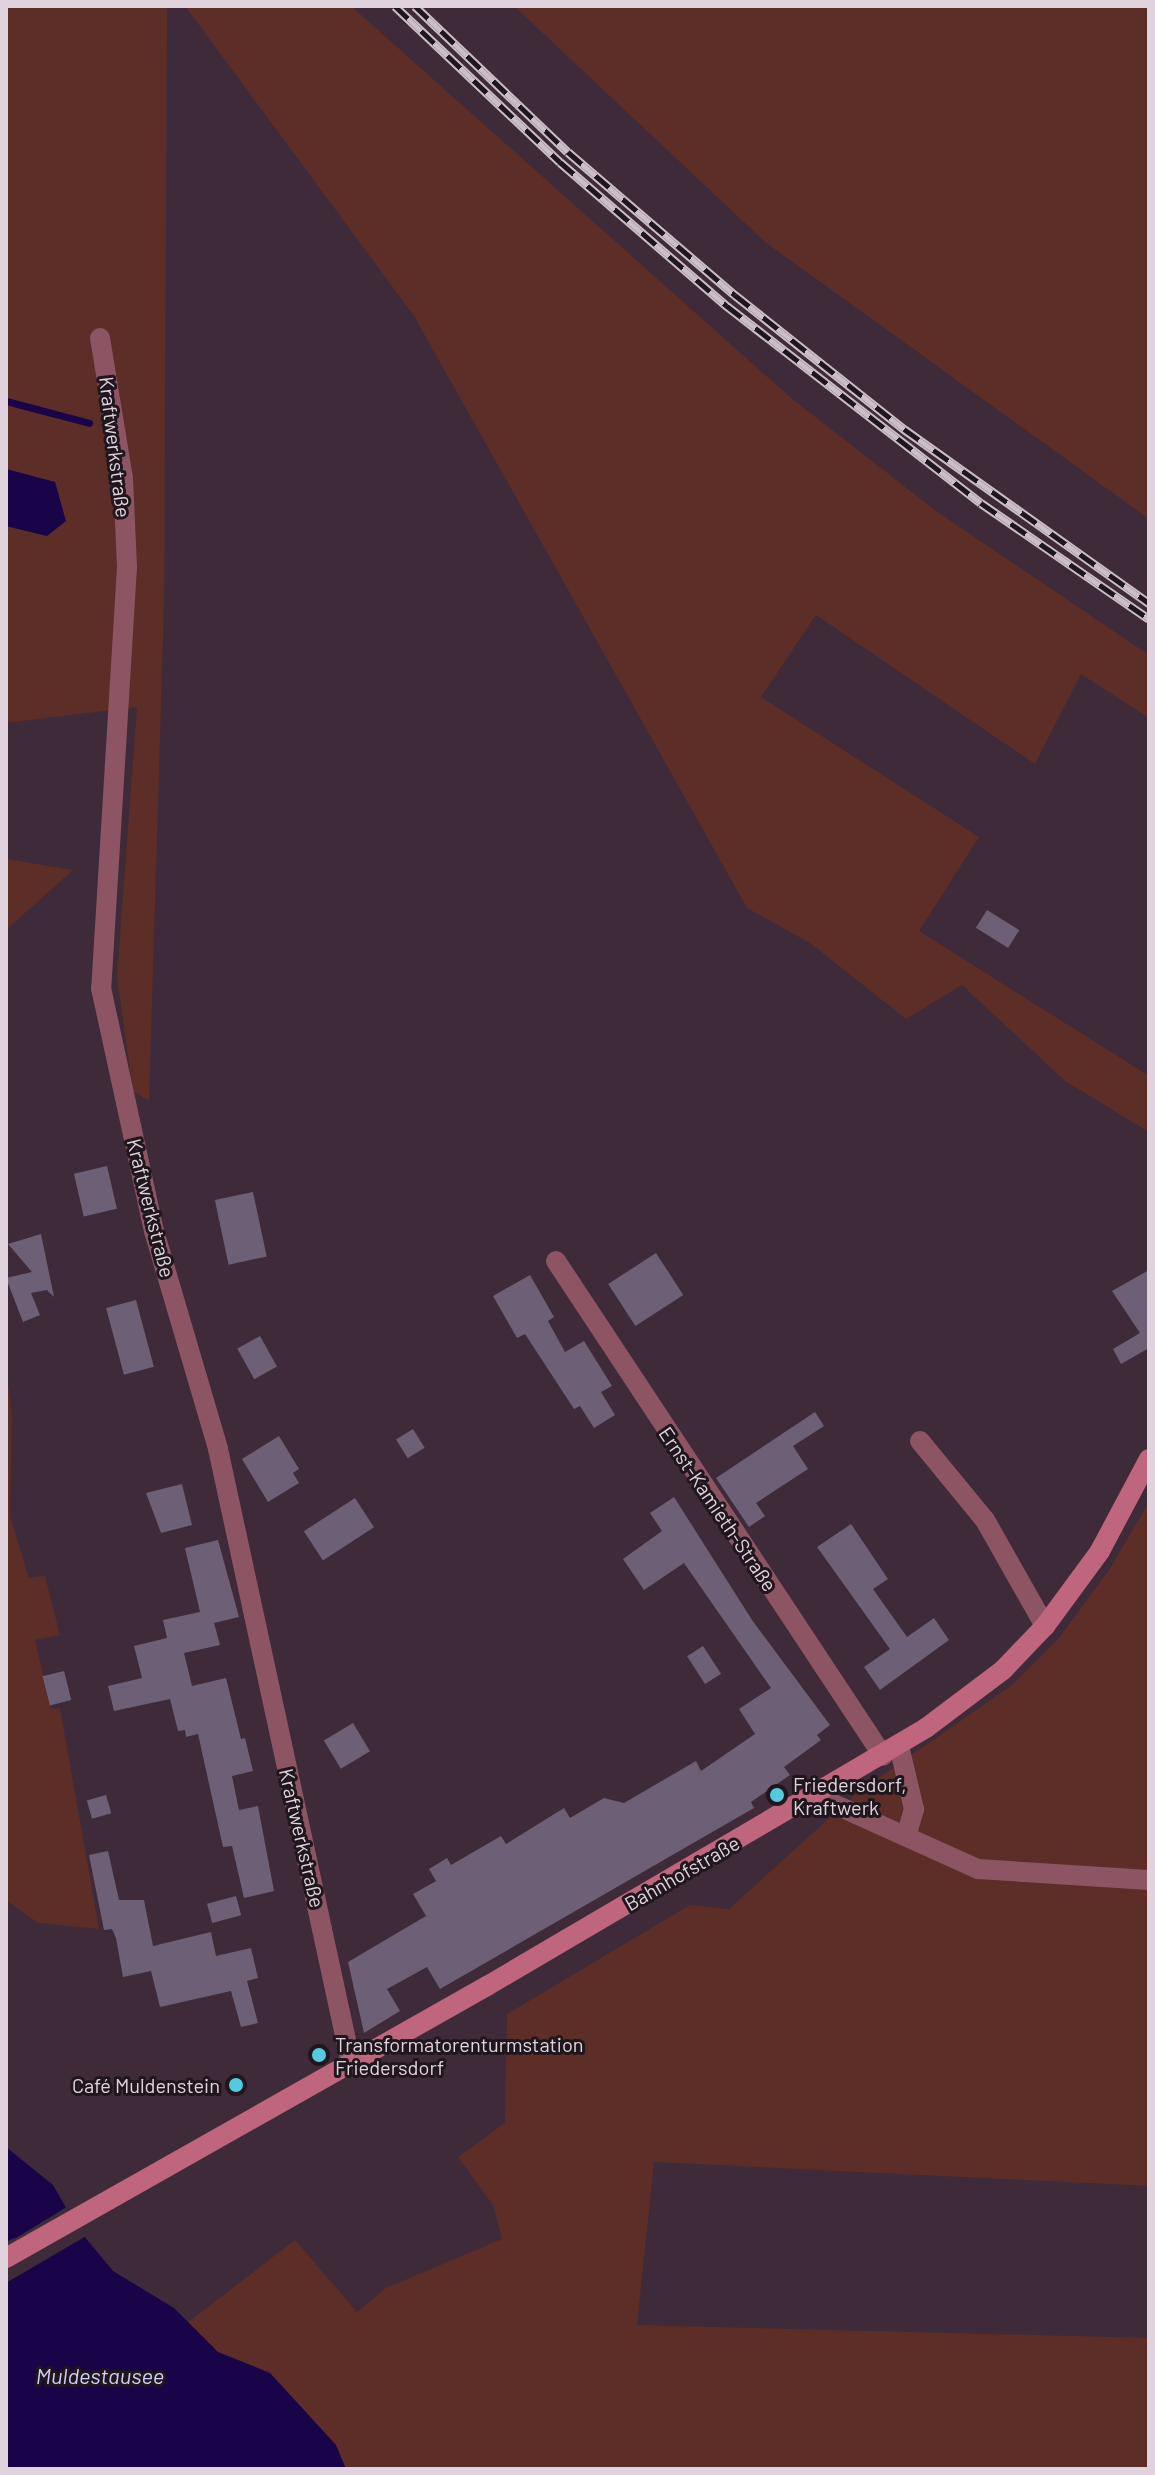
<!DOCTYPE html>
<html>
<head>
<meta charset="utf-8">
<style>
	body { margin:0 }
	#map { position:relative; width:1155px; height:2475px; overflow:hidden; background:#3f2a39; font-family:Barlow,sans-serif }
	div>[style] { position:absolute }
	[style*='--x'] { left:calc(var(--x)*1px); top:calc(var(--y)*1px); width:calc(var(--w)*1px); rotate:calc(var(--a)*1deg) }
	.green>* { inset:0; background:#5d2d27 }
	.water>* { inset:0; background:#190349 }
	.pier>* { inset:0; background:#3f2a39 }
	.stream>* { height:7px; margin:-3.5px; padding:0 3.5px; transform-origin:3.5px; border-radius:3.5px; background:#190349 }
	.building>* { inset:0; background:#6d5f76; transform-origin:0 0 }
	.minor>* { height:20px; margin:-10px; padding:0 10px; transform-origin:10px; border-radius:10px; background:#8d5463 }
	.secondary>* { height:20px; margin:-10px; padding:0 10px; transform-origin:10px; border-radius:10px; background:#bf657e }
	.rail>* { height:9px; margin-top:-4.5px; transform-origin:0; background:repeating-linear-gradient(90deg,#20161d 0 18px,#ccbec8 0 36px); box-sizing:border-box; border-block:2px solid #ccbec8 }
	.dots>* { width:22px; height:22px; translate:-50% -50%; box-sizing:border-box; border:4px solid #20161d; border-radius:50% }
	span { translate:-50% -50%; white-space:nowrap; text-align:center; line-height:1.15; -webkit-text-stroke:6px #20161d; paint-order:stroke }
	.street-label { font-size:20px; color:#e1d3dd }
	.poi-label { font-size:20px; color:#e1d3dd }
	.left { translate:0 -50%; text-align:left }
	.right { translate:-100% -50%; text-align:right }
	.water-label { font-size:22px; color:#d1cff9; font-style:italic }
	.frame { position:absolute; inset:0; border:8px solid #e1d3dd; pointer-events:none }
</style>
</head>
<body>
<div id="map">
	<div class="green">
		<div style="clip-path:polygon(6px 6px,167px 6px,164px 606px,149px 1101px,133px 1091px,117px 977px,137px 707px,6px 723px,6px 526px,47px 536px,55px 482px,6px 469px)"></div>
		<div style="clip-path:polygon(185px 6px,351px 6px,791px 398px,936px 511px,1149px 655px,1149px 718px,1081px 674px,1035px 764px,816px 615px,761px 697px,979px 837px,919px 931px,1149px 1076px,1149px 1132px,1065px 1081px,962px 985px,906px 1019px,810px 943px,747px 908px,414px 316px)"></div>
		<div style="clip-path:polygon(514px 6px,1149px 6px,1149px 519px,765px 242px)"></div>
		<div style="clip-path:polygon(6px 859px,73px 870px,6px 930px)"></div>
		<div style="clip-path:polygon(6px 1368px,12px 1415px,10px 1516px,29px 1578px,45px 1576px,60px 1635px,35px 1640px,51px 1709px,60px 1708px,99px 1929px,38px 1923px,6px 1900px)"></div>
		<div style="clip-path:polygon(1149px 1502px,1149px 2186px,654px 2162px,637px 2325px,1149px 2338px,1149px 2469px,346px 2469px,336px 2445px,270px 2373px,218px 2352px,186px 2324px,295px 2240px,357px 2312px,386px 2288px,502px 2239px,493px 2205px,458px 2157px,505px 2123px,507px 2014px,690px 1905px,729px 1909px,857px 1793px,1012px 1685px,1059px 1638px,1109px 1570px)"></div>
	</div>
	<div class="water">
		<div style="clip-path:polygon(6px 469px,55px 482px,66px 521px,47px 536px,6px 526px)"></div>
		<div style="clip-path:polygon(6px 2147px,53px 2185px,79px 2230px,113px 2271px,174px 2308px,218px 2352px,270px 2373px,336px 2445px,346px 2469px,6px 2469px,6px 2275px,29px 2261px,14px 2238px,6px 2242px)"></div>
	</div>
	<div class="pier">
		<div style="clip-path:polygon(70px 2205px,88px 2235px,6px 2283px,6px 2270px,24px 2260px,13px 2243px,6px 2244px)"></div>
	</div>
	<div class="stream">
		<div style="--x:6;--y:401;--w:86;--a:14.8"></div>
	</div>
	<div class="building">
		<div style="left:987px;top:910px;width:38px;height:21px;rotate:32deg"></div>
		<div style="left:107px;top:1166px;width:44px;height:34px;rotate:77deg"></div>
		<div style="left:253px;top:1192px;width:66px;height:39px;rotate:78deg"></div>
		<div style="clip-path:polygon(41px 1234px,54px 1297px,47px 1290px,31px 1293px,40px 1315px,23px 1322px,6px 1278px,32px 1272px,8px 1244px)"></div>
		<div style="left:656px;top:1253px;width:50px;height:57px;rotate:57deg"></div>
		<div style="clip-path:polygon(1149px 1270px,1149px 1348px,1121px 1364px,1113px 1349px,1140px 1333px,1112px 1291px)"></div>
		<div style="clip-path:polygon(530px 1275px,554px 1317px,548px 1321px,565px 1352px,584px 1341px,612px 1386px,601px 1392px,615px 1415px,594px 1428px,580px 1406px,574px 1409px,525px 1334px,517px 1338px,493px 1296px)"></div>
		<div style="left:136px;top:1300px;width:69px;height:31px;rotate:75deg"></div>
		<div style="left:260px;top:1336px;width:35px;height:26px;rotate:61deg"></div>
		<div style="clip-path:polygon(815px 1412px,824px 1426px,793px 1446px,808px 1469px,756px 1503px,765px 1516px,749px 1527px,716px 1478px)"></div>
		<div style="left:413px;top:1429px;width:22px;height:20px;rotate:58deg"></div>
		<div style="clip-path:polygon(279px 1436px,299px 1469px,293px 1473px,299px 1483px,268px 1502px,242px 1459px)"></div>
		<div style="clip-path:polygon(182px 1484px,192px 1525px,161px 1533px,146px 1493px)"></div>
		<div style="clip-path:polygon(674px 1497px,752px 1620px,830px 1725px,817px 1735px,821px 1740px,784px 1767px,790px 1775px,751px 1802px,754px 1808px,440px 1989px,427px 1967px,387px 1989px,400px 2011px,364px 2033px,348px 1962px,426px 1916px,413px 1894px,436px 1881px,429px 1869px,447px 1858px,451px 1865px,501px 1836px,506px 1844px,564px 1808px,570px 1818px,604px 1798px,624px 1803px,696px 1761px,701px 1771px,755px 1734px,739px 1709px,771px 1688px,684px 1563px,644px 1590px,623px 1559px,662px 1531px,650px 1513px)"></div>
		<div style="left:355px;top:1498px;width:35px;height:61px;rotate:57deg"></div>
		<div style="clip-path:polygon(851px 1524px,888px 1579px,873px 1589px,907px 1637px,934px 1618px,949px 1640px,880px 1690px,864px 1667px,890px 1649px,817px 1547px)"></div>
		<div style="clip-path:polygon(218px 1540px,239px 1617px,214px 1623px,220px 1645px,184px 1653px,192px 1686px,226px 1678px,241px 1739px,245px 1738px,253px 1771px,232px 1776px,239px 1810px,258px 1806px,274px 1891px,244px 1898px,232px 1846px,223px 1847px,198px 1734px,186px 1737px,185px 1730px,178px 1731px,170px 1699px,114px 1711px,108px 1686px,142px 1678px,134px 1646px,167px 1638px,163px 1620px,200px 1612px,185px 1548px)"></div>
		<div style="left:703px;top:1646px;width:33px;height:19px;rotate:57deg"></div>
		<div style="left:64px;top:1671px;width:30px;height:22px;rotate:76deg"></div>
		<div style="left:353px;top:1723px;width:33px;height:34px;rotate:59deg"></div>
		<div style="left:106px;top:1795px;width:19px;height:20px;rotate:74deg"></div>
		<div style="clip-path:polygon(108px 1851px,119px 1900px,144px 1900px,153px 1946px,211px 1932px,216px 1956px,251px 1948px,258px 1978px,247px 1981px,258px 2023px,241px 2027px,231px 1991px,160px 2007px,151px 1971px,123px 1977px,116px 1938px,112px 1929px,104px 1930px,89px 1855px)"></div>
		<div style="left:236px;top:1896px;width:20px;height:30px;rotate:75deg"></div>
	</div>
	<div class="minor">
		<div style="--x:100;--y:338;--w:142;--a:80.7"></div>
		<div style="--x:123;--y:478;--w:89;--a:87.4"></div>
		<div style="--x:127;--y:567;--w:422;--a:93.5"></div>
		<div style="--x:101;--y:988;--w:249;--a:77.7"></div>
		<div style="--x:154;--y:1231;--w:227;--a:73.6"></div>
		<div style="--x:218;--y:1449;--w:628;--a:77.78"></div>
		<div style="--x:556;--y:1261;--w:593;--a:56.55"></div>
		<div style="--x:920;--y:1441;--w:102;--a:50.6"></div>
		<div style="--x:985;--y:1520;--w:122;--a:60.5"></div>
		<div style="--x:899;--y:1746;--w:65;--a:76.6"></div>
		<div style="--x:914;--y:1809;--w:26;--a:106"></div>
		<div style="--x:816;--y:1796;--w:178;--a:24.3"></div>
		<div style="--x:978;--y:1869;--w:171;--a:3.7"></div>
	</div>
	<div class="secondary">
		<div style="--x:6;--y:2258;--w:553;--a:-29.49"></div>
		<div style="--x:487;--y:1986;--w:509;--a:-30.44"></div>
		<div style="--x:926;--y:1728;--w:96;--a:-37"></div>
		<div style="--x:1003;--y:1670;--w:61;--a:-46.3"></div>
		<div style="--x:1045;--y:1626;--w:93;--a:-53.7"></div>
		<div style="--x:1100;--y:1551;--w:104;--a:-62"></div>
	</div>
	<div class="rail">
		<div style="--x:395;--y:6;--w:227;--a:43.4"></div>
		<div style="--x:560;--y:162;--w:221;--a:40.8"></div>
		<div style="--x:727;--y:306;--w:321;--a:37.8"></div>
		<div style="--x:981;--y:503;--w:204;--a:34.6"></div>
		<div style="--x:415;--y:6;--w:211;--a:43.7"></div>
		<div style="--x:568;--y:152;--w:220;--a:40.6"></div>
		<div style="--x:735;--y:295;--w:216;--a:38.4"></div>
		<div style="--x:904;--y:429;--w:301;--a:35.4"></div>
	</div>
	<div class="dots">
		<div style="left:777px;top:1795px;background:#54cade"></div>
		<div style="left:319px;top:2055px;background:#54cade"></div>
		<div style="left:236px;top:2085px;background:#54cade"></div>
	</div>
	<div class="street-label">
		<span style="left:115px;top:447px;rotate:83deg">Kraftwerkstraße</span>
		<span style="left:151px;top:1208px;rotate:76deg">Kraftwerkstraße</span>
		<span style="left:718px;top:1509px;rotate:56deg">Ernst-Kamieth-Straße</span>
		<span style="left:302px;top:1838px;rotate:77deg">Kraftwerkstraße</span>
		<span style="left:682px;top:1873px;rotate:-30deg">Bahnhofstraße</span>
	</div>
	<div class="poi-label">
		<span class="left" style="left:793px;top:1796px">Friedersdorf,<br>Kraftwerk</span>
		<span class="left" style="left:335px;top:2056px">Transformatorenturmstation<br>Friedersdorf</span>
		<span class="right" style="left:220px;top:2085px">Café Muldenstein</span>
	</div>
	<div class="water-label">
		<span style="left:100px;top:2376px">Muldestausee</span>
	</div>
	<div class="frame"></div>
</div>
</body>
</html>
